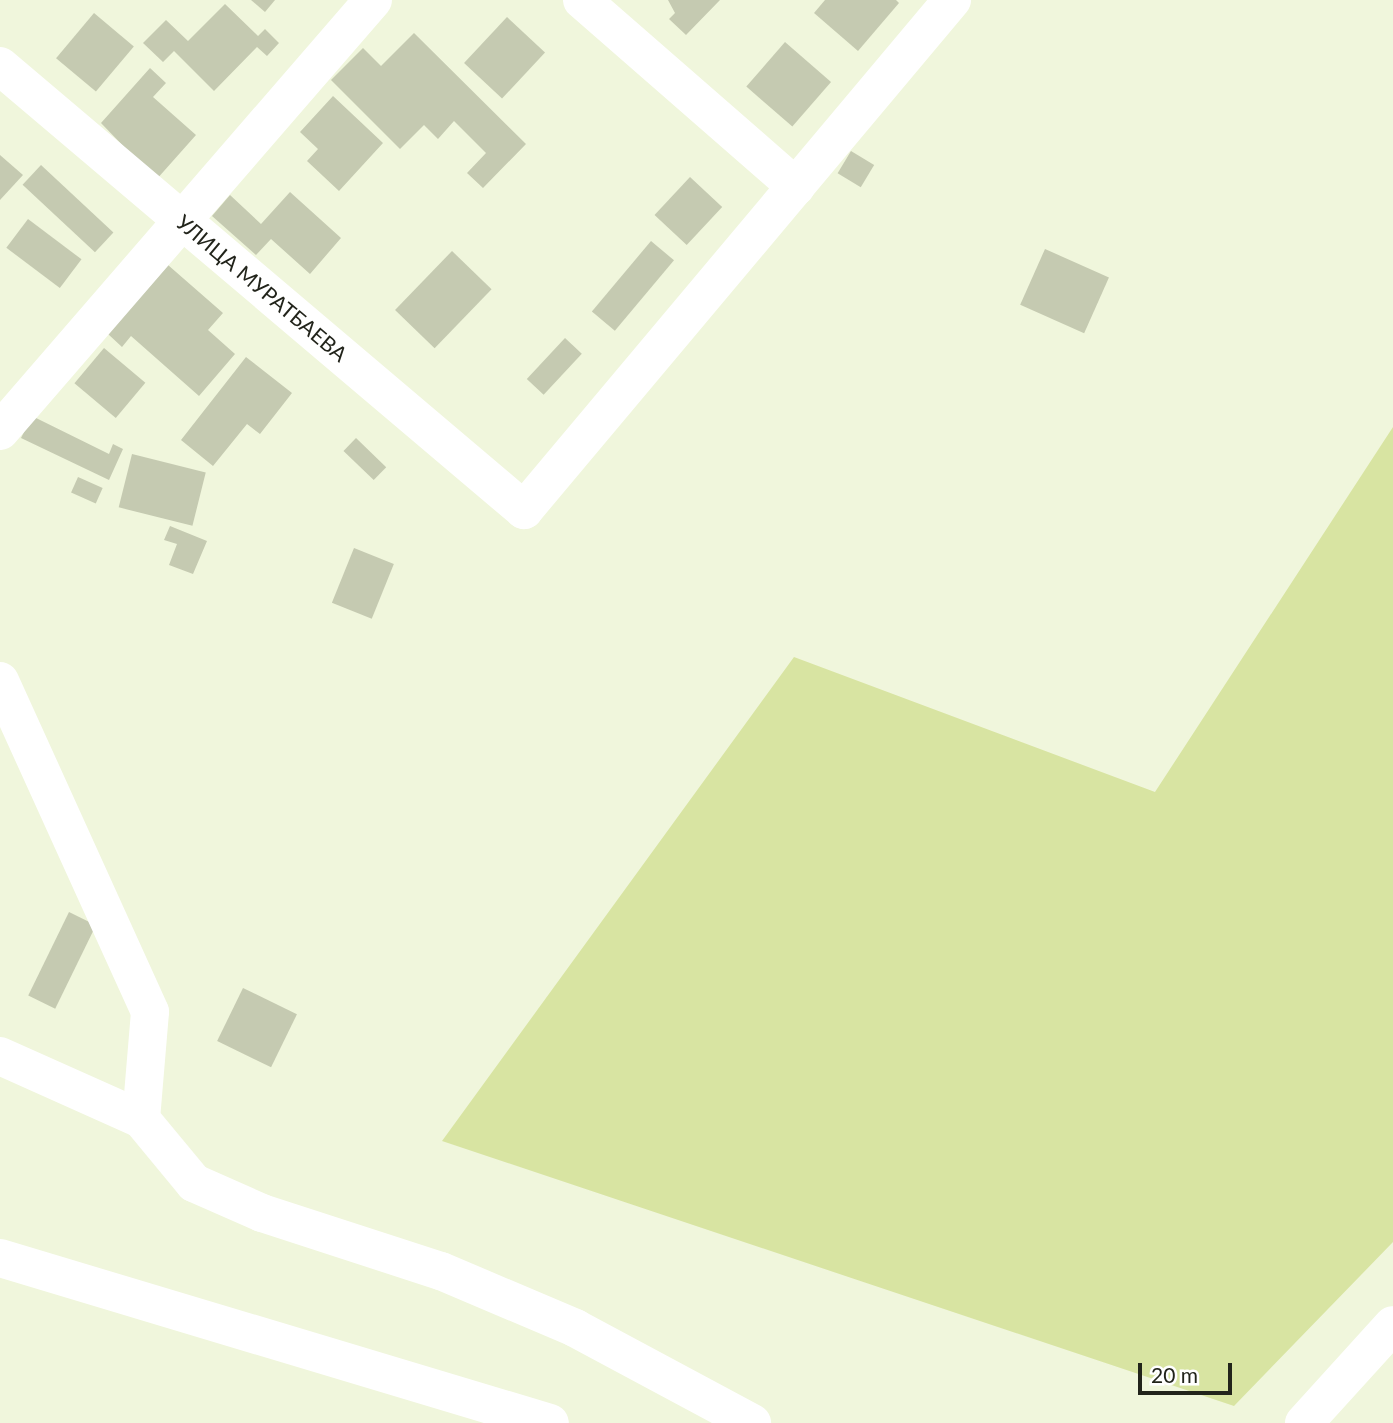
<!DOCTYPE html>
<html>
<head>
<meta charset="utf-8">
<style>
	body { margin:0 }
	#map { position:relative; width:1393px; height:1423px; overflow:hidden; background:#f0f6dc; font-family:Lato,sans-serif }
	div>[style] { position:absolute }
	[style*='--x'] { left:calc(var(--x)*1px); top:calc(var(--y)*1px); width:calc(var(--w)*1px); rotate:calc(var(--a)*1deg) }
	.green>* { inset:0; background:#d8e4a2 }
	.building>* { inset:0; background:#c5cab1; transform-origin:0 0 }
	.minor>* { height:38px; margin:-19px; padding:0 19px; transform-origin:19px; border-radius:19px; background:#fff }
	span { translate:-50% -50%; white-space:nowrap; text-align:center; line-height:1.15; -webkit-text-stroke:5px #fff; paint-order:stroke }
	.street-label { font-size:21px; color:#22241b }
	.scale { position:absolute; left:1138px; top:1363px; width:94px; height:32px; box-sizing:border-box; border:4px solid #22241b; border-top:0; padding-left:9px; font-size:21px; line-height:24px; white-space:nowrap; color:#22241b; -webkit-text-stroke:5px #fff; paint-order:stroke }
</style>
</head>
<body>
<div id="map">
	<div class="green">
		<div style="clip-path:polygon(1393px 427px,1393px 1242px,1234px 1406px,442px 1141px,794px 657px,1155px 792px)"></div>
	</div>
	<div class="building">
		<div style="clip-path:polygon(251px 0,275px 0,265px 12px)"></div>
		<div style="clip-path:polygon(668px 0,720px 0,686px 35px,669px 19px,675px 13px)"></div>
		<div style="clip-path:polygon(825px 0,896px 0,899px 3px,858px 51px,814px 13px)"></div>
		<div style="clip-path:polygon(225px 4px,258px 36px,265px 29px,279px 43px,267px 56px,257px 47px,214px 91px,174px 51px,163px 62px,143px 43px,166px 20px,188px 41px)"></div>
		<div style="left:94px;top:13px;width:52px;height:59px;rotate:40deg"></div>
		<div style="left:507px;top:17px;width:52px;height:63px;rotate:43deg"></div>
		<div style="clip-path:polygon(414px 33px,526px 144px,483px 188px,467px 173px,486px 153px,454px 121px,438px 139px,424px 125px,400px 149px,331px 80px,363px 48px,381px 66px)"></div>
		<div style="left:785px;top:42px;width:61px;height:59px;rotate:41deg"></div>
		<div style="clip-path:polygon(150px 68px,166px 83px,153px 97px,196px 135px,156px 180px,101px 123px)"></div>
		<div style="clip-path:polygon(333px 96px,383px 143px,339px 191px,307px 161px,318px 149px,300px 132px)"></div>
		<div style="left:851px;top:151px;width:27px;height:26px;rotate:31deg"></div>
		<div style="clip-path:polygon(0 155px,23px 175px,0 200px)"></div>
		<div style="left:41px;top:165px;width:99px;height:27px;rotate:43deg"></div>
		<div style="left:690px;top:177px;width:44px;height:52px;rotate:43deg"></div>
		<div style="clip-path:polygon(290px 192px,341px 238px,310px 274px,271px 239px,256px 255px,212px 216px,230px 195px,261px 224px)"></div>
		<div style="left:28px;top:219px;width:67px;height:36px;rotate:37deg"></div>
		<div style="left:651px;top:241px;width:30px;height:92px;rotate:40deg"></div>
		<div style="left:1045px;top:249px;width:70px;height:61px;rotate:24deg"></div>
		<div style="left:452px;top:251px;width:55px;height:82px;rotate:44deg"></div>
		<div style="clip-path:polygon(168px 265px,223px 313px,208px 330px,235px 354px,199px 396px,131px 336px,122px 347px,108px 334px)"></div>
		<div style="left:565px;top:338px;width:23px;height:56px;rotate:43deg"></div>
		<div style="left:104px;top:348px;width:54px;height:46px;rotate:40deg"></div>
		<div style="clip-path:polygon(246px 357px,292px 393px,260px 434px,247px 424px,213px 466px,181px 440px)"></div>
		<div style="clip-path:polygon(32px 416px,109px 454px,113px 444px,123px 449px,109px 480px,21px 438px)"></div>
		<div style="left:356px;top:438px;width:42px;height:18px;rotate:44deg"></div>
		<div style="left:132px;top:454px;width:76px;height:55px;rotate:14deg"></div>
		<div style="left:78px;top:477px;width:27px;height:17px;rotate:24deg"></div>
		<div style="clip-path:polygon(170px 526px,207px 541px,193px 574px,169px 565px,177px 544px,164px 540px)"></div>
		<div style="left:354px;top:548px;width:43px;height:59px;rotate:22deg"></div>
		<div style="left:69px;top:912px;width:30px;height:93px;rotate:26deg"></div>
		<div style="left:243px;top:988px;width:60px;height:59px;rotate:26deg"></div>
	</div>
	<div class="minor">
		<div style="--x:582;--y:0;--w:284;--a:41.1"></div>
		<div style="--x:0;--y:66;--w:687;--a:40.28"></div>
		<div style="--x:524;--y:510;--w:666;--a:-50"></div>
		<div style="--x:0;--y:431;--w:570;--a:-49.13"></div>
		<div style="--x:0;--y:681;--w:363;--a:65.6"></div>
		<div style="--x:150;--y:1012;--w:107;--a:94.8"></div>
		<div style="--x:141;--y:1119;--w:83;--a:50.4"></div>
		<div style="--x:194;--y:1183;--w:74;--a:23.8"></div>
		<div style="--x:262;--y:1213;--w:188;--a:18"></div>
		<div style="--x:441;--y:1271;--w:146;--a:23"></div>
		<div style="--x:575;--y:1328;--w:201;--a:28.2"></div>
		<div style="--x:0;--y:1056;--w:154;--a:24.1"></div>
		<div style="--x:0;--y:1258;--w:574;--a:16.7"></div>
		<div style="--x:1304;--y:1423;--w:132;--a:-47.8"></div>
	</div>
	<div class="street-label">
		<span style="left:262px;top:288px;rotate:40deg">УЛИЦА МУРАТБАЕВА</span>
	</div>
	<div class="scale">20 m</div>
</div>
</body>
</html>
